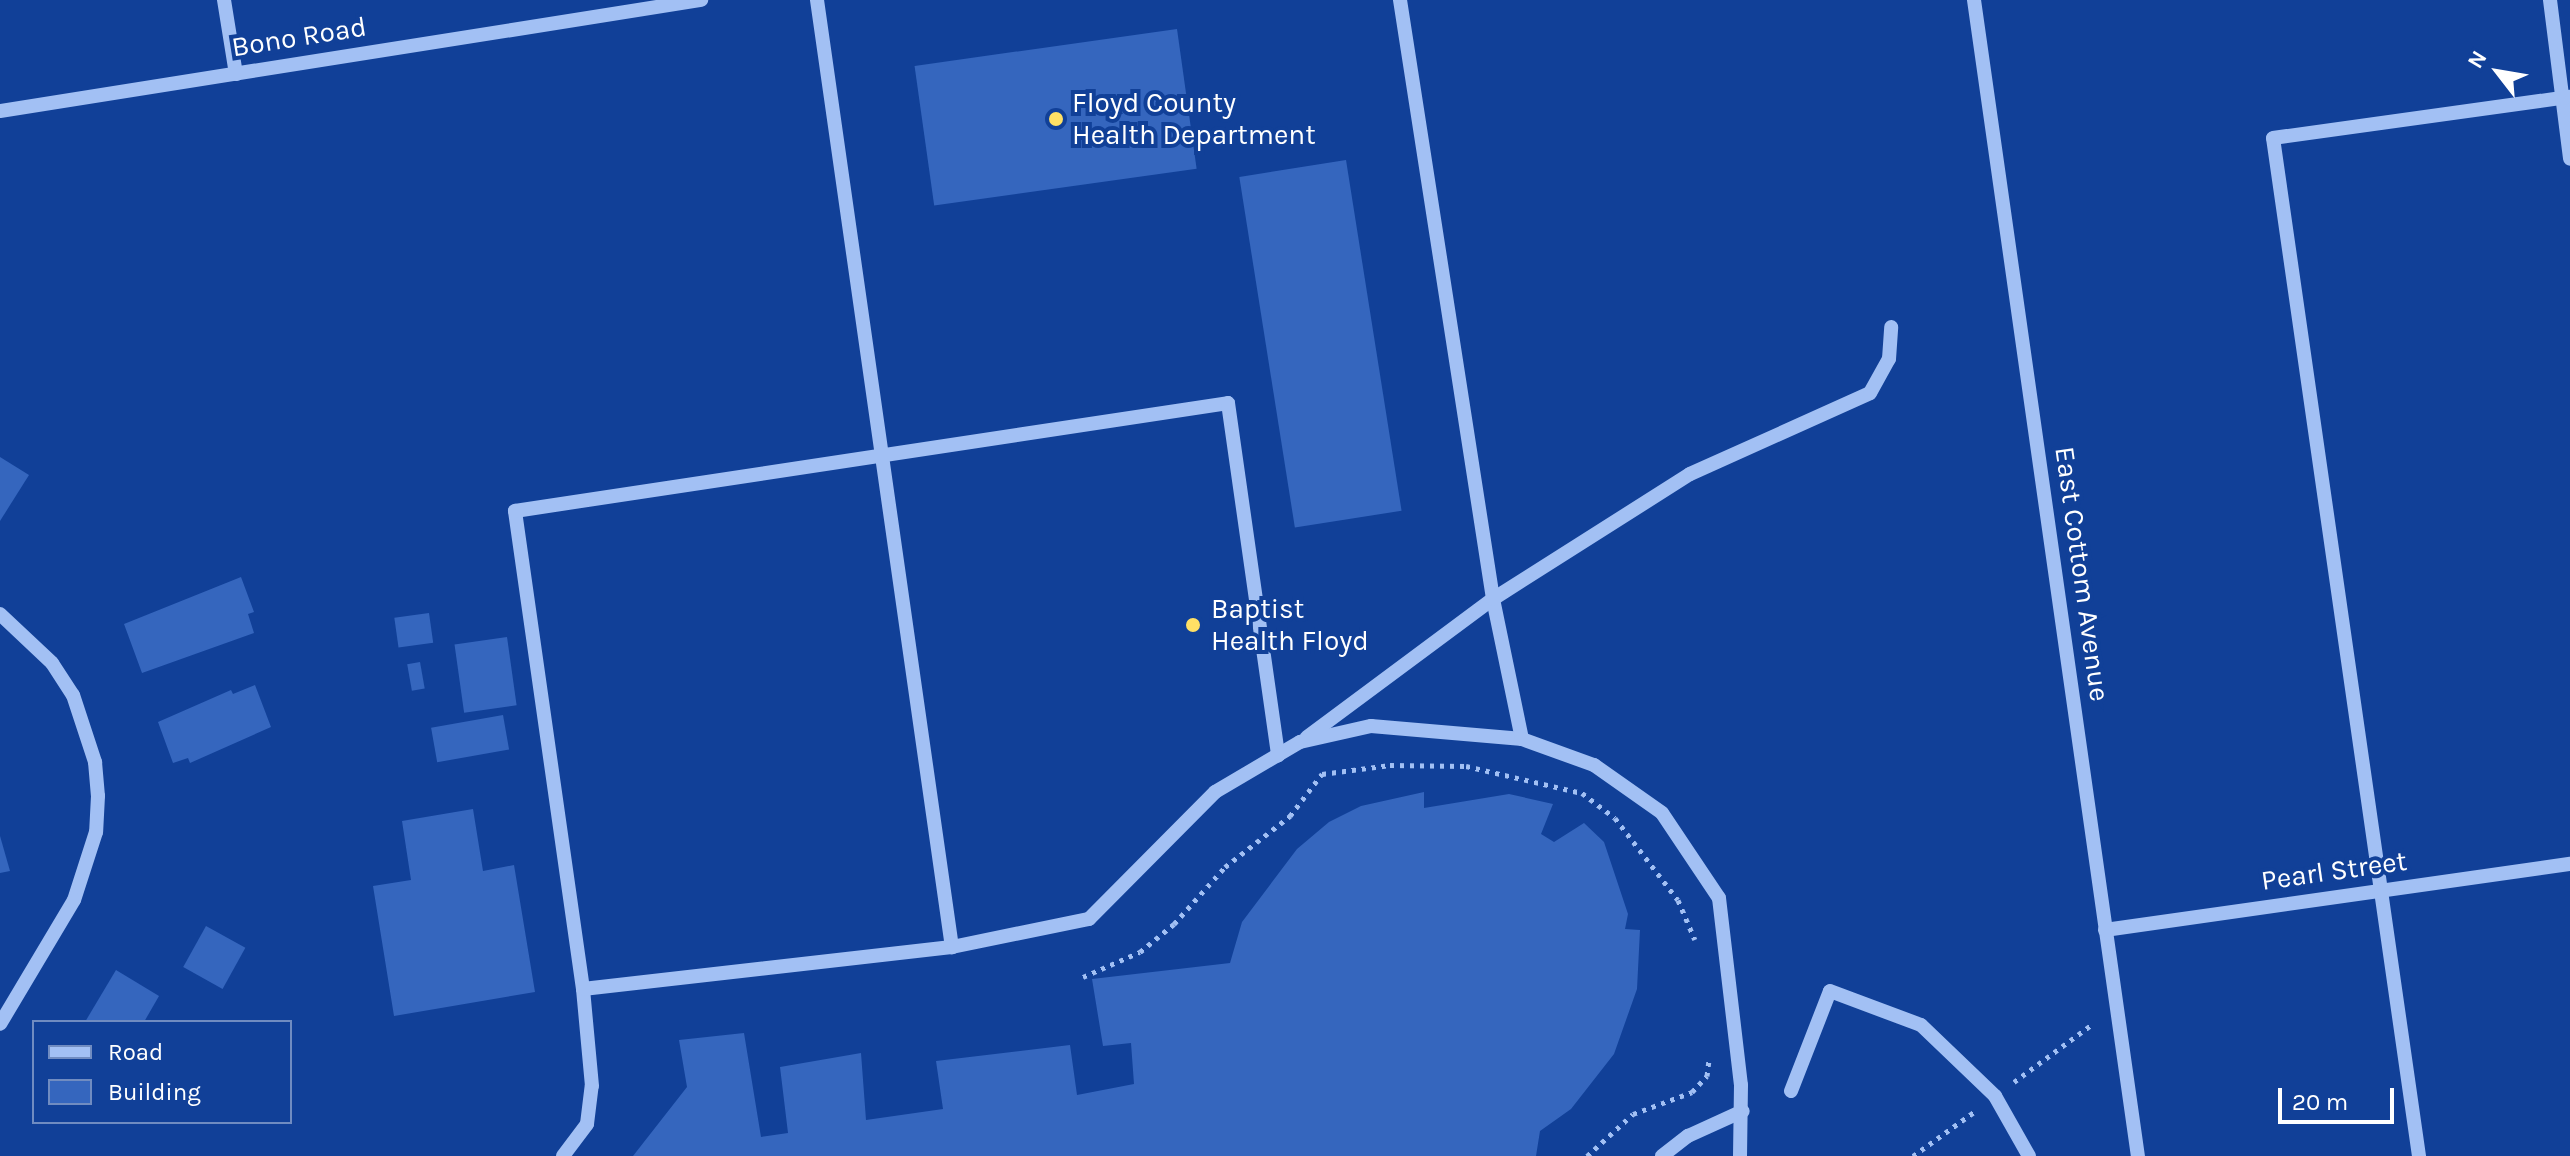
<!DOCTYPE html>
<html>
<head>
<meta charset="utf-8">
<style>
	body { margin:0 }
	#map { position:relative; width:2570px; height:1156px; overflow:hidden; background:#114098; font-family:Karla,sans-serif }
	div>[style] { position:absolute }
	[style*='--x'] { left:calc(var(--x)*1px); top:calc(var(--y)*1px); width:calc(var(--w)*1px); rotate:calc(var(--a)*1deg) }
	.building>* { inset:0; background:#3566be; transform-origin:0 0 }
	.path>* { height:5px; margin-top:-2.5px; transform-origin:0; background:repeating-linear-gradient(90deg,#a2c0f4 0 4px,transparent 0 10px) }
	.minor>* { height:14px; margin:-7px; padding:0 7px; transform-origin:7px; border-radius:7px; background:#a2c0f4 }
	.dots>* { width:22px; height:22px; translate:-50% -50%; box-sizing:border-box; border:4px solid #114098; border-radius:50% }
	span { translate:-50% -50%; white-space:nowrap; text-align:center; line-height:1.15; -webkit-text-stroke:8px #114098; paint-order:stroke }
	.street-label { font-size:28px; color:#fff }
	.poi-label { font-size:28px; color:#fff }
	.left { translate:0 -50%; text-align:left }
	.legend { position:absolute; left:32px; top:1020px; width:260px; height:104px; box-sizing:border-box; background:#114098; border:2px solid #708cc1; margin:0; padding:10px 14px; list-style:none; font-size:24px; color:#fff }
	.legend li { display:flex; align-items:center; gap:16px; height:40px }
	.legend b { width:40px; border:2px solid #708cc1 }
	.north { position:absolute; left:2458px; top:32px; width:80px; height:80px; -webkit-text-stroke:6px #114098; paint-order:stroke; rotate:301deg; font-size:22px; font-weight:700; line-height:32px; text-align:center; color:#fff }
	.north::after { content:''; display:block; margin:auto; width:28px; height:36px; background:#fff; clip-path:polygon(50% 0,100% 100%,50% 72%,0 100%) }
	.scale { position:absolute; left:2278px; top:1088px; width:116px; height:36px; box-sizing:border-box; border:4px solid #fff; border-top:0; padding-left:10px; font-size:24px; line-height:28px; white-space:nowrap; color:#fff; -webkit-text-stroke:6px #114098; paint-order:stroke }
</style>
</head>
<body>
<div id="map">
	<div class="building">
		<div style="left:1177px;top:29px;width:141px;height:265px;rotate:82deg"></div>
		<div style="left:1346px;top:160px;width:355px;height:108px;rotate:81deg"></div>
		<div style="clip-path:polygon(0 457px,29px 475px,0 521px)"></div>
		<div style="clip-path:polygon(241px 577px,254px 612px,248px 614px,254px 633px,142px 673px,124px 624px)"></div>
		<div style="left:429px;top:613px;width:30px;height:35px;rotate:82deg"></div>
		<div style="left:507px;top:637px;width:69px;height:53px;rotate:82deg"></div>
		<div style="left:420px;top:662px;width:27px;height:13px;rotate:80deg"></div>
		<div style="clip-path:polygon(255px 685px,271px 727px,190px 763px,188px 758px,173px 763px,158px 722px,231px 690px,233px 694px)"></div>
		<div style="left:503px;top:715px;width:35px;height:73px;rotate:80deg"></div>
		<div style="clip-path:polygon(1424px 792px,1424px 808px,1509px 794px,1553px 804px,1541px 834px,1554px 842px,1584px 823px,1604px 842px,1628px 914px,1625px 929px,1640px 930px,1637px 989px,1614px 1054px,1571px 1109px,1540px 1131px,1536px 1156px,633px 1156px,687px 1087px,679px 1040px,744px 1033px,761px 1137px,788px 1133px,780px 1067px,861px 1053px,866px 1120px,943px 1109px,936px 1061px,1070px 1045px,1077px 1095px,1134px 1084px,1131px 1043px,1103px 1046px,1092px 979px,1230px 963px,1242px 922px,1297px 849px,1329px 822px,1361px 806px)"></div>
		<div style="clip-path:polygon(473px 809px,483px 871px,514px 865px,535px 992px,394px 1016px,373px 886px,411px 880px,402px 821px)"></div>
		<div style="clip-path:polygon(0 836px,10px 871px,0 873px)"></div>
		<div style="left:206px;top:926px;width:45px;height:47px;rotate:29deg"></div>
		<div style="clip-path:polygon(116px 970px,159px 996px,144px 1022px,85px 1022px)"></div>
	</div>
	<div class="path">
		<div style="--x:1083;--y:977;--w:62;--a:-23.7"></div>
		<div style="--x:1140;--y:952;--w:44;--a:-39.5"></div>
		<div style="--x:1174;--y:924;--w:76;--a:-48.2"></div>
		<div style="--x:1225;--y:867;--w:83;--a:-38.1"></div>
		<div style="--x:1290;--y:816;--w:53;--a:-52.7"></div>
		<div style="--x:1322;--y:774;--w:69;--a:-7.5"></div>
		<div style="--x:1390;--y:765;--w:76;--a:0.8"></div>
		<div style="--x:1466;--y:766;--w:119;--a:13.1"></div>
		<div style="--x:1582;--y:793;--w:41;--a:37.1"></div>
		<div style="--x:1615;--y:818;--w:103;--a:52.5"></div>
		<div style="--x:1678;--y:900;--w:43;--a:67"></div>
		<div style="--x:2014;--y:1082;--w:96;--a:-36.5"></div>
		<div style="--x:1587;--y:1156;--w:62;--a:-42.4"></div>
		<div style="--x:1633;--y:1114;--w:63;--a:-20.4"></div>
		<div style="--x:1692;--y:1092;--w:22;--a:-47"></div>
		<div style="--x:1707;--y:1076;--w:16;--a:-83"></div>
		<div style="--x:1913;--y:1156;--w:75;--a:-35.8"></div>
	</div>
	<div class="minor">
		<div style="--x:224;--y:0;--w:75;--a:80.8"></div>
		<div style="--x:817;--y:0;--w:957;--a:81.89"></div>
		<div style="--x:952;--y:947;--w:140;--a:-11.6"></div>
		<div style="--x:1089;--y:919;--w:179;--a:-45.2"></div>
		<div style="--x:1215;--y:792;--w:99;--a:-30.5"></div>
		<div style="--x:1300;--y:742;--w:73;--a:-12.7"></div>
		<div style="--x:1371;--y:726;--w:152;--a:4.9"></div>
		<div style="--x:1400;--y:0;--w:606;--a:81.17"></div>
		<div style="--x:1493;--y:599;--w:143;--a:78.3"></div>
		<div style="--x:1522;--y:739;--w:77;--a:19.9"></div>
		<div style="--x:1594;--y:765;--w:83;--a:35.2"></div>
		<div style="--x:1662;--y:813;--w:102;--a:56.2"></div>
		<div style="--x:1719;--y:898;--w:188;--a:83.3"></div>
		<div style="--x:1741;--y:1085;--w:71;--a:90.8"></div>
		<div style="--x:1974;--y:0;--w:1168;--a:81.93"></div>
		<div style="--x:2550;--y:0;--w:160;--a:82.8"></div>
		<div style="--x:0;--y:111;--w:710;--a:-9"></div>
		<div style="--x:0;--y:614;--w:71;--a:43.3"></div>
		<div style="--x:52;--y:663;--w:38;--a:57"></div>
		<div style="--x:73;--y:695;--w:71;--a:71.8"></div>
		<div style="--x:95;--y:762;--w:34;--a:85"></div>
		<div style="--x:98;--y:796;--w:36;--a:93"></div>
		<div style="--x:96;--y:832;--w:71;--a:107.9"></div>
		<div style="--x:74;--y:900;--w:144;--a:120.8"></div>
		<div style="--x:1307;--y:737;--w:232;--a:-36.6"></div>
		<div style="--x:1493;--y:599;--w:233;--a:-32.4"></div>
		<div style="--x:1690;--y:474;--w:197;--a:-24.2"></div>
		<div style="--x:1870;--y:393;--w:39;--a:-61"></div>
		<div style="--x:1889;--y:359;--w:32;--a:-86"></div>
		<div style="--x:2105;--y:930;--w:470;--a:-8.1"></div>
		<div style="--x:583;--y:989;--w:483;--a:-98.1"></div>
		<div style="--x:515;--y:511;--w:721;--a:-8.61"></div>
		<div style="--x:1228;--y:403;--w:356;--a:81.9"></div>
		<div style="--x:1791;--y:1091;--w:107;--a:-68.7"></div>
		<div style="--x:1830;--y:991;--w:97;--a:20.5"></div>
		<div style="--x:1921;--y:1025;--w:103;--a:43.8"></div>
		<div style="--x:1995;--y:1096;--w:69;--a:60.5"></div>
		<div style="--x:563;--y:1156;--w:40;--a:-53"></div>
		<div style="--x:587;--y:1124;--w:38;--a:-83"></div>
		<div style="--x:592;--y:1086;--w:97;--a:-95.3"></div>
		<div style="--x:583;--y:989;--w:371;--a:-6.5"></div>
		<div style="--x:1662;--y:1156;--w:33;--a:-38"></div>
		<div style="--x:1688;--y:1136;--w:60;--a:-24.4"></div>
		<div style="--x:2419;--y:1156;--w:1028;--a:-98.16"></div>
		<div style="--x:2273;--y:138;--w:300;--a:-7.9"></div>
	</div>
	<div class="dots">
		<div style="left:1056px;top:119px;background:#ffe065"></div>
		<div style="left:1193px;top:625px;background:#ffe065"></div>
	</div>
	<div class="street-label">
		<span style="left:299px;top:37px;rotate:-9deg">Bono Road</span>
		<span style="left:2082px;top:574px;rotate:82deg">East Cottom Avenue</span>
		<span style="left:2334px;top:871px;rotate:-8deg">Pearl Street</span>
	</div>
	<div class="poi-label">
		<span class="left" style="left:1072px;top:119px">Floyd County<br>Health Department</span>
		<span class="left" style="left:1211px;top:625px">Baptist<br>Health Floyd</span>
	</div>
	<ul class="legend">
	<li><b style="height:10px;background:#a2c0f4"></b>Road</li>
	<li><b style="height:22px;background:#3566be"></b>Building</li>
	</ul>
	<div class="north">N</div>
	<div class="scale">20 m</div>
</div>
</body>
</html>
